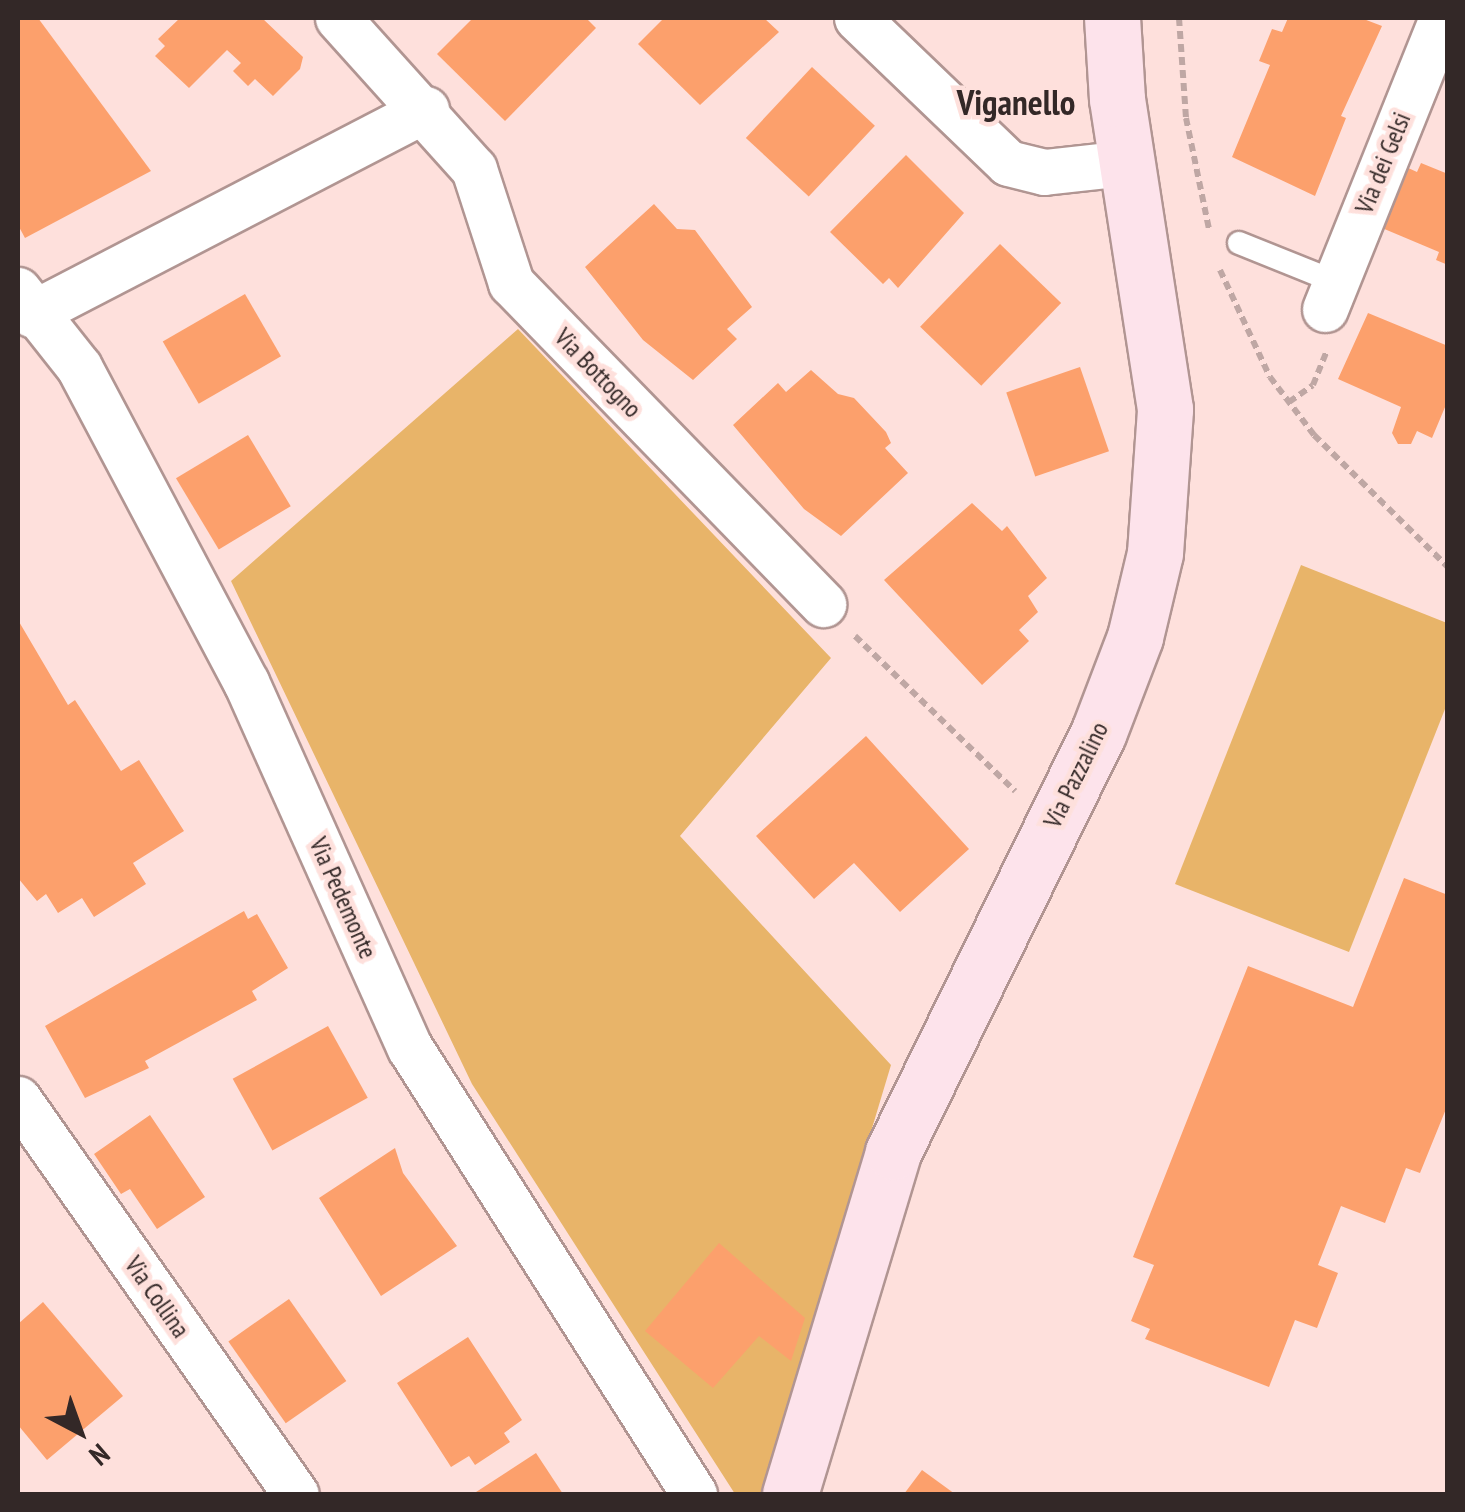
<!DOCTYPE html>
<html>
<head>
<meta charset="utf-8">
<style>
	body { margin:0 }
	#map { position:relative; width:1465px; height:1512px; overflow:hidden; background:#fee0dc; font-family:"PT Sans Narrow",sans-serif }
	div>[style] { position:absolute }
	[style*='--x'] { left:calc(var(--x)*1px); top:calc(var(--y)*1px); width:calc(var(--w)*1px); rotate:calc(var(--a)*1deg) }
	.green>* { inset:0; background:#e8b469 }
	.building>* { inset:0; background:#fca06c; transform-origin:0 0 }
	.path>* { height:6px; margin-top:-3px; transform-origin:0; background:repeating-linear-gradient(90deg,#bfa7a4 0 8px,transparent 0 13px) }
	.roads { filter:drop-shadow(2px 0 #b19592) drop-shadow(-2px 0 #b19592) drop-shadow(0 2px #b19592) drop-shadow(0 -2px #b19592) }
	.lane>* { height:22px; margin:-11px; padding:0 11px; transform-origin:11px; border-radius:11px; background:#fff }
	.street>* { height:45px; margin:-22.5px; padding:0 22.5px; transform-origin:22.5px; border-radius:22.5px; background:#fff }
	.secondary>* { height:55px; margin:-27.5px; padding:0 27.5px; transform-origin:27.5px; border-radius:27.5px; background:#fde3eb }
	span { translate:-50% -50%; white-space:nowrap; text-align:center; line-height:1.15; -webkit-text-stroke:9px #fee0dc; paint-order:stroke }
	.street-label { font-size:25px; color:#332827 }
	.district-label { font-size:35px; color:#332827; font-weight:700 }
	.frame { position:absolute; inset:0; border:20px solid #332827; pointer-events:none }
	.north { position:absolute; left:30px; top:1382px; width:100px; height:100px; -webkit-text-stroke:8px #fee0dc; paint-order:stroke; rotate:139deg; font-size:28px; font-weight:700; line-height:40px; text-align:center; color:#332827 }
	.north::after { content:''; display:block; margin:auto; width:35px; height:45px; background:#332827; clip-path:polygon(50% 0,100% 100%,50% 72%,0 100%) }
</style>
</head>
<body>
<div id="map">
	<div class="green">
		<div style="clip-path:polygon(518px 329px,831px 658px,680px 836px,891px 1065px,762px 1494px,735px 1494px,472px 1084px,231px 581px)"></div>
		<div style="clip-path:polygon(1301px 565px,1447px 623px,1447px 704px,1349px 952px,1175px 884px)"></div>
	</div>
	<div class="building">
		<div style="clip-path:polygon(18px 18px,38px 18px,151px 171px,25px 238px,18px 225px)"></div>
		<div style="clip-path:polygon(180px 18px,262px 18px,303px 57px,300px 69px,273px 96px,255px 79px,248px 86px,233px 71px,241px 63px,227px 50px,189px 88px,155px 56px,165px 46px,158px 39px)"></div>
		<div style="clip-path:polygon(473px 18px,586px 18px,596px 28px,505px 121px,437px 54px)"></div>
		<div style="clip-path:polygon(664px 18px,764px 18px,779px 32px,700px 105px,638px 44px)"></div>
		<div style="clip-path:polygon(1288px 18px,1361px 18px,1382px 26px,1341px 116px,1346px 118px,1315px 196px,1232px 157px,1270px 65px,1259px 61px,1272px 29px,1282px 32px)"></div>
		<div style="left:812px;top:67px;width:86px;height:97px;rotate:43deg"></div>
		<div style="clip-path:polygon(906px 155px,964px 213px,898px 288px,889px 278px,883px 284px,830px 232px)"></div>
		<div style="clip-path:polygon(1421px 163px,1448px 174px,1448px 265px,1436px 260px,1439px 252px,1382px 228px,1406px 167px,1417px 172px)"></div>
		<div style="clip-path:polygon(654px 204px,677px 229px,695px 230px,752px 307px,727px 329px,737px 339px,693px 380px,643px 340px,585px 267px)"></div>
		<div style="left:1000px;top:244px;width:85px;height:115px;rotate:44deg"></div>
		<div style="left:245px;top:294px;width:72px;height:95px;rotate:60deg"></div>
		<div style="clip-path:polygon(1368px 313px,1448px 346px,1448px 400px,1432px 438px,1417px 431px,1411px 444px,1398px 444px,1392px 433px,1401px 407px,1338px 379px)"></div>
		<div style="left:1080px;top:367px;width:89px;height:78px;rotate:71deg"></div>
		<div style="clip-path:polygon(811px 370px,838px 394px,854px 398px,886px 432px,891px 443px,885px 448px,908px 473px,841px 536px,804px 509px,733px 425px,778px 383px,786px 392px)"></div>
		<div style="left:248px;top:435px;width:83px;height:84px;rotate:59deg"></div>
		<div style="clip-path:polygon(972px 503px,1002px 531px,1007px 526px,1047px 578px,1028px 596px,1038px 612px,1019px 630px,1029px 641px,982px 685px,884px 580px)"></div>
		<div style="clip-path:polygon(18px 620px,68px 705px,75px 700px,121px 771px,139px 760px,184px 831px,133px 863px,146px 884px,94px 917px,82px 898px,58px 913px,46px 894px,37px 901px,18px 878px)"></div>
		<div style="clip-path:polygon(866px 736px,969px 849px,900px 912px,854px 863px,814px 899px,756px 836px)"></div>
		<div style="clip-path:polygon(1404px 878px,1448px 895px,1448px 1104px,1420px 1173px,1406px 1168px,1385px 1223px,1341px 1206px,1318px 1265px,1338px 1273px,1317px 1328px,1295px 1320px,1269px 1387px,1145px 1339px,1150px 1329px,1131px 1321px,1154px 1265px,1133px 1257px,1248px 966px,1353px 1007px)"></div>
		<div style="clip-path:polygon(244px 911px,248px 919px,257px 914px,288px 968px,252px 991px,257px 1000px,145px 1061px,149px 1068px,85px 1098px,45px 1026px)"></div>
		<div style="left:328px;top:1026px;width:82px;height:109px;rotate:61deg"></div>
		<div style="clip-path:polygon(150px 1115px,205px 1197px,157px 1229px,130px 1189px,121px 1194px,94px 1154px)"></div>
		<div style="clip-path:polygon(395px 1148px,403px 1173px,457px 1246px,381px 1296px,319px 1198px)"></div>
		<div style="clip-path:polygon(719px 1243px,805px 1318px,791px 1361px,759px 1336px,713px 1388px,645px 1331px)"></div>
		<div style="left:289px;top:1299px;width:100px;height:74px;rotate:55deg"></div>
		<div style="clip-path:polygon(43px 1302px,123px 1396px,47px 1460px,18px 1425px,18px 1324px)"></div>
		<div style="clip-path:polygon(468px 1337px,522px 1420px,504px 1433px,510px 1442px,475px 1465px,469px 1456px,451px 1467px,397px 1383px)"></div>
		<div style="clip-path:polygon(536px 1453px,563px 1494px,473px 1494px)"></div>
		<div style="clip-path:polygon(922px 1470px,955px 1494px,904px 1494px)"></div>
	</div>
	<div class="path">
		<div style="--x:1179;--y:18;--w:100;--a:86"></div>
		<div style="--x:1186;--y:118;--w:113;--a:78.3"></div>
		<div style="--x:1220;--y:270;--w:118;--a:65"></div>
		<div style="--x:1270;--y:377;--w:73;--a:52.8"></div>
		<div style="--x:1314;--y:435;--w:188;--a:44.6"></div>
		<div style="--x:1289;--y:402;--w:29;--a:-35"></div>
		<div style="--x:1313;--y:385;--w:35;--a:-68"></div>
		<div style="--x:855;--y:636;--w:223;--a:44.1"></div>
	</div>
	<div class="roads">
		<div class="lane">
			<div style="--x:1239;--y:243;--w:105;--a:21.9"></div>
		</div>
		<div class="street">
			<div style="--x:338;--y:18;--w:203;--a:48"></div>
			<div style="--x:474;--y:169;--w:120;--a:72"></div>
			<div style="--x:511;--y:283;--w:448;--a:45.8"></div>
			<div style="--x:857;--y:18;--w:209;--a:43.8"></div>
			<div style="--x:1008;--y:163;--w:37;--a:14"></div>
			<div style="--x:1044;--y:172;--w:82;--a:-6.3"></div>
			<div style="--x:18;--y:290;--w:98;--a:51.6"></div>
			<div style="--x:79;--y:367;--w:357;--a:62.1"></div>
			<div style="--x:246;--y:682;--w:401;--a:65.9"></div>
			<div style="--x:410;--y:1048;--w:529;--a:57.51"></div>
			<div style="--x:1325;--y:309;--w:314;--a:-68.1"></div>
			<div style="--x:31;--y:314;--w:445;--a:-27.4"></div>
			<div style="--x:18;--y:1099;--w:483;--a:54.9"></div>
		</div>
		<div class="secondary">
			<div style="--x:790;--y:1494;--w:357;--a:-73.2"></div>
			<div style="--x:893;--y:1152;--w:466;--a:-63.9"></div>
			<div style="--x:1098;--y:734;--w:104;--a:-69.1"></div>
			<div style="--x:1135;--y:637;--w:86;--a:-76.6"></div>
			<div style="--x:1155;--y:553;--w:144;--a:-86"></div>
			<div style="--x:1165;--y:409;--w:314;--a:-98.8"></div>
			<div style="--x:1117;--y:99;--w:81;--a:-93.5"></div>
		</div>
	</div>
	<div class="street-label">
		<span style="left:1383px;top:163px;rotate:-68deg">Via dei Gelsi</span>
		<span style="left:598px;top:373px;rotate:46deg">Via Bottogno</span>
		<span style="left:1076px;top:775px;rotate:-64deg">Via Pazzalino</span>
		<span style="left:343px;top:898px;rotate:66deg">Via Pedemonte</span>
		<span style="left:157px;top:1297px;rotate:55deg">Via Collina</span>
	</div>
	<div class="district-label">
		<span style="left:1016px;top:102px">Viganello</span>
	</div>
	<div class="frame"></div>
	<div class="north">N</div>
</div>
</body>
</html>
